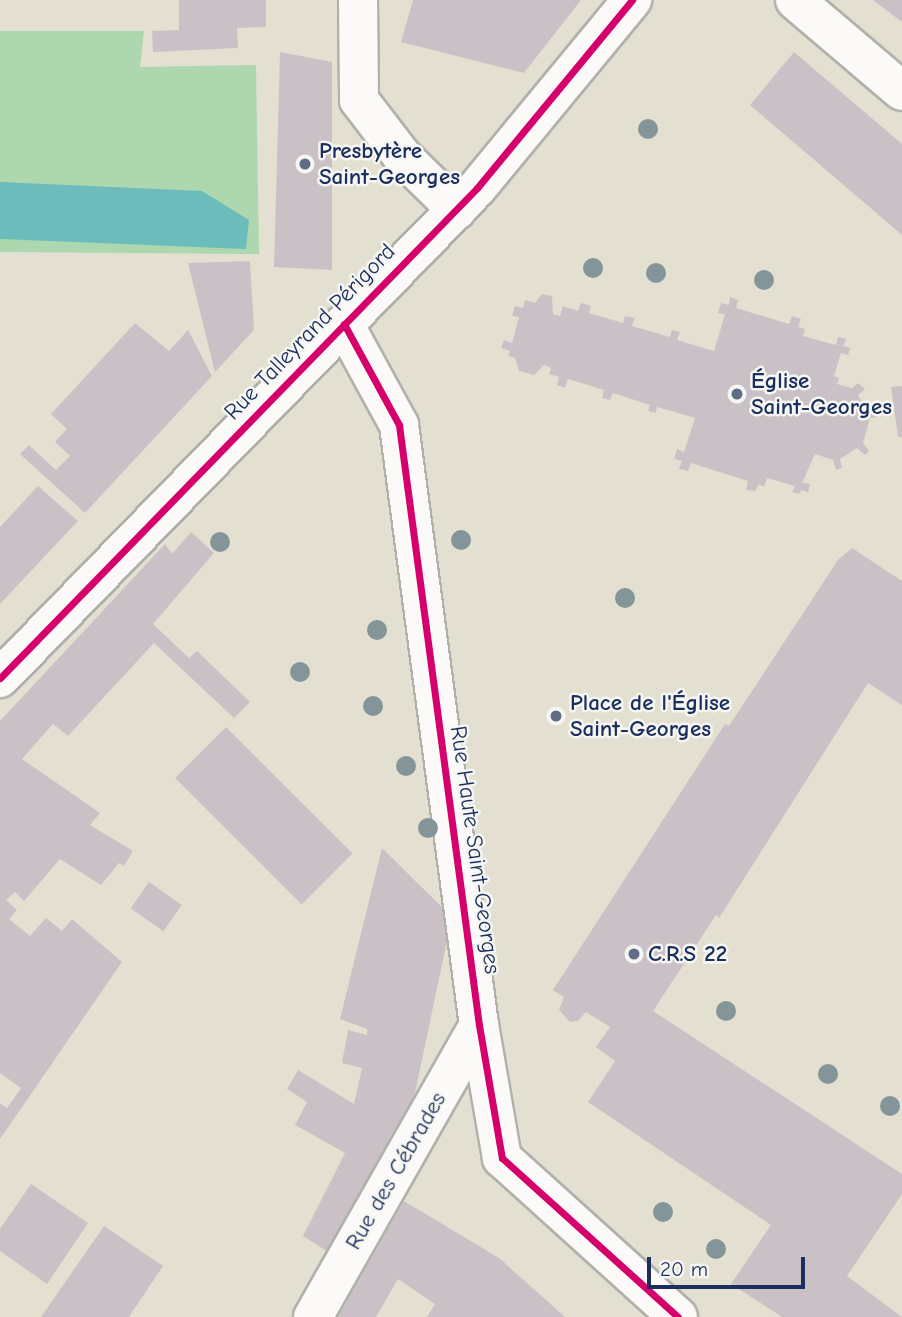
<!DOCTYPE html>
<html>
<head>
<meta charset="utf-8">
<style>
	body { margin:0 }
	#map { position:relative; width:902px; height:1317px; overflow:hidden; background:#e3e0d1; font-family:"Comic Neue",sans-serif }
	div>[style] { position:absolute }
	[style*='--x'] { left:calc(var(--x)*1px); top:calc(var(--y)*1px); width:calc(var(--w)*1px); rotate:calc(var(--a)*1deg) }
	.green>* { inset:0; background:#add7ae }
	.water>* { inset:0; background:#6dbcbc }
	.building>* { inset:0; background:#cac1c7; transform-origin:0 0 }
	.roads { filter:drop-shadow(2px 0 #b1b1ac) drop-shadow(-2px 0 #b1b1ac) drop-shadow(0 2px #b1b1ac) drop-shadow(0 -2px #b1b1ac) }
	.minor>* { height:38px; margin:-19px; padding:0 19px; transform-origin:19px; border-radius:19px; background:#fbfaf8 }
	.cycleway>* { height:7px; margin:-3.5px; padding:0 3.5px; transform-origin:3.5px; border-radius:3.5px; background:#d6006c }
	.trees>* { width:20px; height:20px; margin:-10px; border-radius:50%; background:#839599 }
	.dots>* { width:19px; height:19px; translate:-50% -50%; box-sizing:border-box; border:4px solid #f6f6f2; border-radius:50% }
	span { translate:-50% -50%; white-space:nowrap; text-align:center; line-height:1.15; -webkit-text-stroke:5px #f6f6f2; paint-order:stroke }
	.poi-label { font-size:23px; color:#1b2f5e; font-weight:700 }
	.left { translate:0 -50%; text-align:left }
	.street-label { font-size:23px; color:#1b2f5e }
	.scale { position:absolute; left:647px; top:1257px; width:158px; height:32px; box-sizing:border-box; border:4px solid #1b2f5e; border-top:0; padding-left:9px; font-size:21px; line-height:24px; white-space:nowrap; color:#1b2f5e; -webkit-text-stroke:5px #f6f6f2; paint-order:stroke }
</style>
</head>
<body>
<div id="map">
	<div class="green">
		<div style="clip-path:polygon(0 31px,144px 31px,140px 67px,256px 65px,259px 254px,0 252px)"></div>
	</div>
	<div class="water">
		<div style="clip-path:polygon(0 182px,202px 191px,249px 220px,246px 249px,0 239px)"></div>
	</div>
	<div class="building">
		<div style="clip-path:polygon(179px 0,266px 0,266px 27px,237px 28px,238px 48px,153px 52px,152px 31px,179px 30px)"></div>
		<div style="clip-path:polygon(413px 0,581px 0,524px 73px,401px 42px)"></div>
		<div style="clip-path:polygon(873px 0,902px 0,902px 22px)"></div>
		<div style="clip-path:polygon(280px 52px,332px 62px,332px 270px,274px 267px)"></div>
		<div style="clip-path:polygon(794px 52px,902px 144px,902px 235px,750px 105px)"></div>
		<div style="clip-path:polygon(250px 261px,254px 330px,215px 372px,188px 263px)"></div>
		<div style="clip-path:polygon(542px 294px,552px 296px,553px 314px,560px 316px,563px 306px,578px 311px,581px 303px,591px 306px,589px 313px,623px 323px,625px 316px,635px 318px,632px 326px,670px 337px,672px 330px,680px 332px,677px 340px,714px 351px,725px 314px,718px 313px,721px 303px,729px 305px,730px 297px,738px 300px,736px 308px,789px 324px,792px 316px,801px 319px,798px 327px,805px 329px,803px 336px,836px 345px,838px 337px,846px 339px,843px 346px,850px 348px,848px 355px,841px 353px,834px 376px,839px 378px,837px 384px,852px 388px,858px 383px,865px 389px,858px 395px,867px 412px,875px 409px,877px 417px,870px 418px,863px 443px,869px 451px,865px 455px,857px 448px,840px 459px,842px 468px,836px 470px,833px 460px,815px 454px,802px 483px,810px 484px,808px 492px,801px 490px,800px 494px,792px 492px,795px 486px,767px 478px,764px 487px,759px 484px,755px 491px,746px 490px,748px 481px,691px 463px,688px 471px,679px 469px,682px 461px,674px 459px,677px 449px,684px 452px,695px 418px,657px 407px,656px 413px,648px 411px,650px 405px,613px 393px,610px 400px,602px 398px,604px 390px,568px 379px,565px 388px,557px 385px,559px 377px,549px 374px,551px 368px,544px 365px,534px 375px,519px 371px,515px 358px,508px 356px,510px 351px,501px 348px,504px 340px,512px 343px,519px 317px,512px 316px,515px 306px,523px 308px,525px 300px,535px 303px)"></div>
		<div style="clip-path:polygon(135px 323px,169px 351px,188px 330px,212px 376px,85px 513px,20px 454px,29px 445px,56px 470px,70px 456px,55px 442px,67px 429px,51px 414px)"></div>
		<div style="clip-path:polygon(902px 386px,902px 437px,898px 437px,891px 387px)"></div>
		<div style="clip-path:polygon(38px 486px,78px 521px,0 604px,0 527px)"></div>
		<div style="clip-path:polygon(191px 532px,214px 553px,153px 624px,189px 658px,197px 651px,250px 702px,234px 718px,154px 643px,68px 736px,53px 724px,22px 759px,100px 813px,90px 825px,133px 851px,124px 866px,119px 863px,101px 885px,60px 859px,24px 901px,15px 892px,6px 900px,17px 910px,9px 919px,30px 936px,46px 918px,62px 931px,72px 919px,122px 962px,0 1139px,0 1103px,7px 1108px,21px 1088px,0 1073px,0 721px,165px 544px,172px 554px)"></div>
		<div style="clip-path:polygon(852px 548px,902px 581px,902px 705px,868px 683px,719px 918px,716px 915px,653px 1011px,902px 1174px,902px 1194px,847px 1276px,902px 1317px,782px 1317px,731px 1284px,771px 1225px,588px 1102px,615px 1061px,596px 1047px,610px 1027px,586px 1012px,578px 1021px,570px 1022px,559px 1010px,564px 997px,553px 990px,725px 724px,729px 726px,838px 560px)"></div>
		<div style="left:226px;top:727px;width:179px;height:72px;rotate:45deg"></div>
		<div style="clip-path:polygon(382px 848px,452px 917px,407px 1131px,342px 1261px,303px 1236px,345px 1153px,295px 1125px,307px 1102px,287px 1089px,298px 1070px,354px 1104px,362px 1068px,342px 1063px,348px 1030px,367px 1035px,367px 1029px,340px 1019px)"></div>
		<div style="left:149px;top:882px;width:40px;height:32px;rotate:35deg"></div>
		<div style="clip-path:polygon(31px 1184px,88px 1223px,47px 1284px,0 1251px,0 1229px)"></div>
		<div style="clip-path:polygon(404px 1201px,499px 1258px,565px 1317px,427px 1317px,435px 1304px,398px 1279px,376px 1317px,338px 1317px)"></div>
		<div style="clip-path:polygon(104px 1226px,163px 1266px,129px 1317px,41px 1317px)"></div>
	</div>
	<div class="roads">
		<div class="minor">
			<div style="--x:358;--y:0;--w:100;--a:89.4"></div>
			<div style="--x:359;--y:100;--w:71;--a:52.5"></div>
			<div style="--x:402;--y:156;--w:77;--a:44.5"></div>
			<div style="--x:795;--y:0;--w:140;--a:40.4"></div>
			<div style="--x:344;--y:324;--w:115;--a:61.4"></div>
			<div style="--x:399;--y:425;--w:605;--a:82.41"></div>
			<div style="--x:479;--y:1025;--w:135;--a:80.2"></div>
			<div style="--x:502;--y:1158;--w:237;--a:42.1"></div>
			<div style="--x:0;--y:678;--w:684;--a:-45.77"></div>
			<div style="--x:477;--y:188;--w:244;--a:-50.5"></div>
			<div style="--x:313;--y:1317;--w:336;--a:-60.4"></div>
		</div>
	</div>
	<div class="cycleway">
		<div style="--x:344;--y:324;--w:115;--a:61.4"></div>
		<div style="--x:399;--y:425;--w:605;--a:82.41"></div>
		<div style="--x:479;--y:1025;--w:135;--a:80.2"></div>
		<div style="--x:502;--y:1158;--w:237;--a:42.1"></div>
		<div style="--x:0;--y:678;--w:684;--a:-45.77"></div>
		<div style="--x:477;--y:188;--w:244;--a:-50.5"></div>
	</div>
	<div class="trees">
		<div style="left:648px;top:129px"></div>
		<div style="left:593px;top:268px"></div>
		<div style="left:656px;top:273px"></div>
		<div style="left:764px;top:280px"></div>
		<div style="left:461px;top:540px"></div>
		<div style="left:220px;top:542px"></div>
		<div style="left:625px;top:598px"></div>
		<div style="left:377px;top:630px"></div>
		<div style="left:300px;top:672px"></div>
		<div style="left:373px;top:706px"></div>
		<div style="left:406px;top:766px"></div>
		<div style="left:428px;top:828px"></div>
		<div style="left:726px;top:1011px"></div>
		<div style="left:828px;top:1074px"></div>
		<div style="left:890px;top:1106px"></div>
		<div style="left:663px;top:1212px"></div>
		<div style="left:716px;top:1249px"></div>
	</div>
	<div class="dots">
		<div style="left:305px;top:164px;background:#616d86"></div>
		<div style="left:737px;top:394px;background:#616d86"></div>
		<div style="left:556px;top:716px;background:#616d86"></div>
		<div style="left:634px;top:954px;background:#616d86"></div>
	</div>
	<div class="poi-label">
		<span class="left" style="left:319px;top:164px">Presbytère<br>Saint-Georges</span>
		<span class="left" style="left:751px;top:394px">Église<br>Saint-Georges</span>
		<span class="left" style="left:570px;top:716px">Place de l'Église<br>Saint-Georges</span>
		<span class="left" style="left:648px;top:954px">C.R.S 22</span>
	</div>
	<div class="street-label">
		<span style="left:310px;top:332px;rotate:-46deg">Rue Talleyrand Périgord</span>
		<span style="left:475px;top:850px;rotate:82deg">Rue Haute Saint-Georges</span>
		<span style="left:396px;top:1171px;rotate:-60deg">Rue des Cébrades</span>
	</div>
	<div class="scale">20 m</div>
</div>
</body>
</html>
